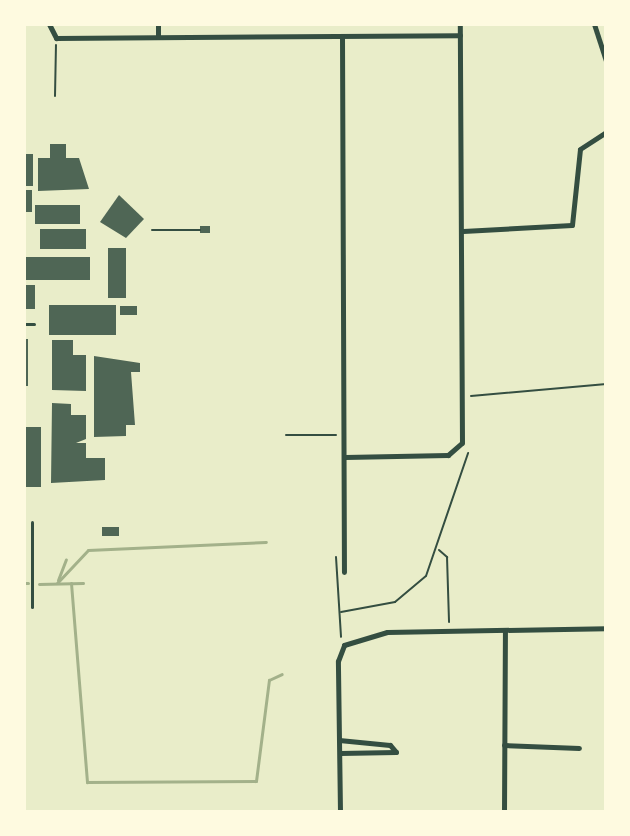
<!DOCTYPE html>
<html>
<head>
<meta charset="utf-8">
<style>
	body { margin:0 }
	#map { position:relative; width:630px; height:836px; overflow:hidden; background:#e9edc9; font-family:Arial,sans-serif }
	div>[style] { position:absolute }
	[style*='--x'] { left:calc(var(--x)*1px); top:calc(var(--y)*1px); width:calc(var(--w)*1px); rotate:calc(var(--a)*1deg) }
	.stream>* { height:3px; margin:-1.5px; padding:0 1.5px; transform-origin:1.5px; border-radius:1.5px; background:#a3b18a }
	.building>* { inset:0; background:#4f6655; transform-origin:0 0 }
	.path>* { height:2px; margin:-1px; padding:0 1px; transform-origin:1px; border-radius:1px; background:#344e41 }
	.service>* { height:3px; margin:-1.5px; padding:0 1.5px; transform-origin:1.5px; border-radius:1.5px; background:#344e41 }
	.minor>* { height:5px; margin:-2.5px; padding:0 2.5px; transform-origin:2.5px; border-radius:2.5px; background:#344e41 }
	span { translate:-50% -50%; white-space:nowrap; text-align:center; line-height:1.15; -webkit-text-stroke:6px #fefae0; paint-order:stroke }
	.frame { position:absolute; inset:0; border:26px solid #fefae0; pointer-events:none }
</style>
</head>
<body>
<div id="map">
	<div class="stream">
		<div style="--x:58;--y:580;--w:22;--a:-69"></div>
		<div style="--x:24;--y:583;--w:4;--a:0"></div>
		<div style="--x:57;--y:583;--w:45;--a:-46.8"></div>
		<div style="--x:88;--y:550;--w:178;--a:-2.6"></div>
		<div style="--x:71;--y:583;--w:200;--a:85.4"></div>
		<div style="--x:87;--y:782;--w:169;--a:-0.3"></div>
		<div style="--x:256;--y:781;--w:102;--a:-82.7"></div>
		<div style="--x:269;--y:680;--w:14;--a:-25"></div>
		<div style="--x:39;--y:584;--w:44;--a:-1.3"></div>
	</div>
	<div class="building">
		<div style="clip-path:polygon(50px 144px,66px 144px,66px 158px,79px 158px,89px 189px,38px 191px,38px 158px,50px 158px)"></div>
		<div style="left:24px;top:154px;width:9px;height:32px"></div>
		<div style="left:24px;top:190px;width:8px;height:22px"></div>
		<div style="clip-path:polygon(119px 195px,144px 219px,126px 238px,100px 222px)"></div>
		<div style="left:35px;top:205px;width:45px;height:19px"></div>
		<div style="left:200px;top:226px;width:10px;height:7px"></div>
		<div style="left:40px;top:229px;width:46px;height:20px"></div>
		<div style="left:126px;top:248px;width:50px;height:18px;rotate:90deg"></div>
		<div style="left:24px;top:257px;width:66px;height:23px"></div>
		<div style="left:24px;top:285px;width:11px;height:24px"></div>
		<div style="left:49px;top:305px;width:67px;height:30px"></div>
		<div style="left:120px;top:306px;width:17px;height:9px"></div>
		<div style="left:24px;top:339px;width:4px;height:47px"></div>
		<div style="clip-path:polygon(52px 340px,73px 340px,73px 355px,86px 355px,86px 391px,52px 390px)"></div>
		<div style="clip-path:polygon(94px 356px,140px 363px,140px 372px,131px 372px,135px 425px,126px 425px,126px 436px,94px 437px)"></div>
		<div style="clip-path:polygon(52px 403px,71px 404px,71px 415px,86px 415px,86px 439px,76px 443px,86px 443px,86px 458px,105px 458px,105px 480px,51px 483px)"></div>
		<div style="left:24px;top:427px;width:17px;height:60px"></div>
		<div style="left:102px;top:527px;width:17px;height:9px"></div>
	</div>
	<div class="path">
		<div style="--x:55;--y:96;--w:51;--a:-88.9"></div>
		<div style="--x:152;--y:230;--w:48;--a:0"></div>
		<div style="--x:471;--y:396;--w:136;--a:-5.1"></div>
		<div style="--x:286;--y:435;--w:50;--a:0"></div>
		<div style="--x:439;--y:550;--w:11;--a:41"></div>
		<div style="--x:447;--y:557;--w:65;--a:88.2"></div>
		<div style="--x:336;--y:557;--w:80;--a:86.4"></div>
		<div style="--x:341;--y:612;--w:55;--a:-10.5"></div>
		<div style="--x:395;--y:602;--w:40;--a:-40"></div>
		<div style="--x:426;--y:576;--w:130;--a:-71.1"></div>
	</div>
	<div class="service">
		<div style="--x:24;--y:324;--w:10;--a:0"></div>
		<div style="--x:32;--y:607;--w:85;--a:-90"></div>
	</div>
	<div class="minor">
		<div style="--x:49;--y:24;--w:16;--a:63"></div>
		<div style="--x:56;--y:38;--w:404;--a:-0.4"></div>
		<div style="--x:594;--y:24;--w:40;--a:72"></div>
		<div style="--x:342;--y:36;--w:536;--a:89.79"></div>
		<div style="--x:158;--y:37;--w:13;--a:-90"></div>
		<div style="--x:463;--y:231;--w:109;--a:-3.2"></div>
		<div style="--x:572;--y:225;--w:76;--a:-84"></div>
		<div style="--x:580;--y:149;--w:31;--a:-33"></div>
		<div style="--x:345;--y:457;--w:103;--a:-1.1"></div>
		<div style="--x:448;--y:455;--w:18;--a:-41"></div>
		<div style="--x:462;--y:443;--w:419;--a:-90.3"></div>
		<div style="--x:339;--y:740;--w:51;--a:5.6"></div>
		<div style="--x:390;--y:745;--w:9;--a:49"></div>
		<div style="--x:396;--y:752;--w:56;--a:179"></div>
		<div style="--x:504;--y:745;--w:75;--a:2.3"></div>
		<div style="--x:340;--y:812;--w:151;--a:-90.8"></div>
		<div style="--x:338;--y:661;--w:17;--a:-69"></div>
		<div style="--x:344;--y:645;--w:45;--a:-16.8"></div>
		<div style="--x:387;--y:632;--w:219;--a:-1"></div>
		<div style="--x:504;--y:812;--w:182;--a:-89.7"></div>
	</div>
	<div class="frame"></div>
</div>
</body>
</html>
